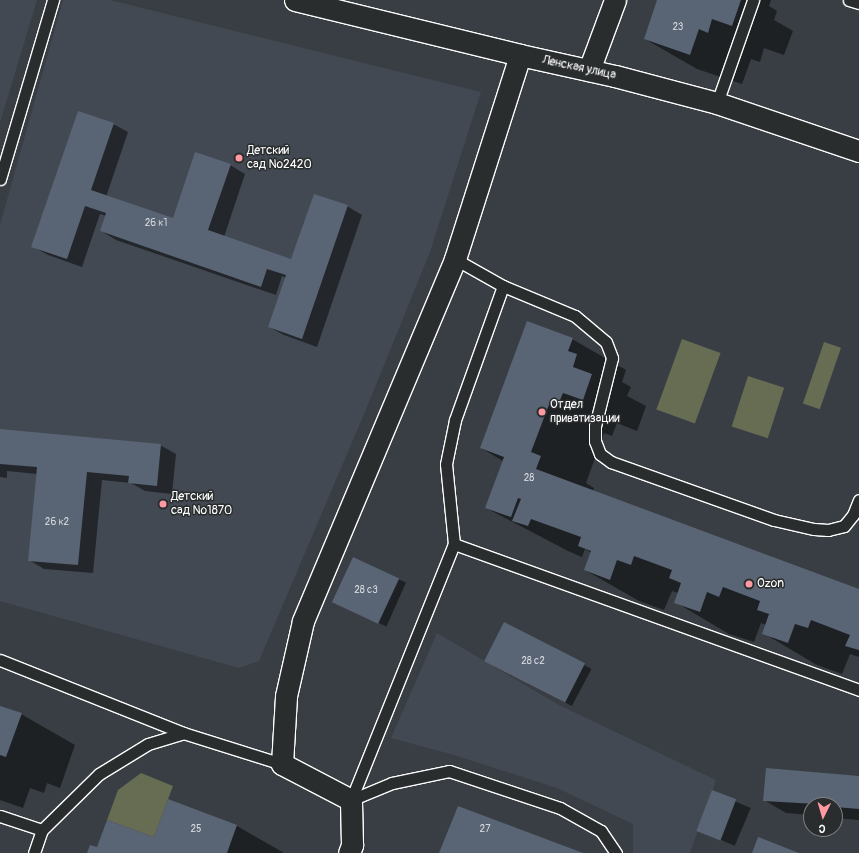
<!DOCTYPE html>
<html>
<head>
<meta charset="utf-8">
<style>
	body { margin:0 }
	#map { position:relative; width:859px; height:853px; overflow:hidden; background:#383e43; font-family:Pangolin,sans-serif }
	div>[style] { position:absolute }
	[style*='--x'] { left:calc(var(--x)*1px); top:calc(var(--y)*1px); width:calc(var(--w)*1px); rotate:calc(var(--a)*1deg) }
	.built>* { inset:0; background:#424952 }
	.green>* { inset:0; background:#666d53; transform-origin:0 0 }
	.shadow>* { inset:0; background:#0007; transform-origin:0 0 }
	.building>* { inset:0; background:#596474; transform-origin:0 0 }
	.roads { filter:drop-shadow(1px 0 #fff) drop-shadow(-1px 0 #fff) drop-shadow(0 1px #fff) drop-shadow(0 -1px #fff) }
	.service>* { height:11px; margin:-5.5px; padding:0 5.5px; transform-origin:5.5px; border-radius:5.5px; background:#2a2d2e }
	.minor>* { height:21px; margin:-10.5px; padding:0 10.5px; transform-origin:10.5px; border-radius:10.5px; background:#2a2d2e }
	.dots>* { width:11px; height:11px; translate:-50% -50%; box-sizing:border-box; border:2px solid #2a2d2e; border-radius:50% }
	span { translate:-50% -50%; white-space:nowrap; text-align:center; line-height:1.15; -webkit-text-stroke:3px #2a2d2e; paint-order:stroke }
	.number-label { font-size:10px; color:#d6d8dc }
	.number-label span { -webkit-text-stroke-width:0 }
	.street-label { font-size:12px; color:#fff }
	.poi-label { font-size:12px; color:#fff }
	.left { translate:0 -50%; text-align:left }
	.north { position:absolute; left:803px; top:797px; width:40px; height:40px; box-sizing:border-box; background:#2a2d2e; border:1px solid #7f8182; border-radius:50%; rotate:185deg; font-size:11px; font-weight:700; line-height:16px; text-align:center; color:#fff }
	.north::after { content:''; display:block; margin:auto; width:14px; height:18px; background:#ff9aa2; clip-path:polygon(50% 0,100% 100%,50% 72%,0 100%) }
</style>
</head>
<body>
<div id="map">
	<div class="built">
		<div style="clip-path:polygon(0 0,37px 0,0 123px)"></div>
		<div style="clip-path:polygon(63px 0,110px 0,481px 92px,430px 252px,367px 407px,259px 661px,239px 668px,0 601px,0 225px)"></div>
		<div style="clip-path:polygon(437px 633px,559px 705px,716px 780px,690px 853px,633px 853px,633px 824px,557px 788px,454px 755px,391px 738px)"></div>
	</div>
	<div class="green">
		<div style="left:682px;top:339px;width:41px;height:75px;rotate:20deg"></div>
		<div style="left:824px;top:342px;width:18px;height:65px;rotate:19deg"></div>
		<div style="left:748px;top:376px;width:38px;height:53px;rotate:18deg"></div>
		<div style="clip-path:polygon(141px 773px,173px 786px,154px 837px,107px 820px,118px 790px)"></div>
	</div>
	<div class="shadow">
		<div style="clip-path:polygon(658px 0,771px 0,769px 6px,777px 11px,774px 20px,793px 31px,784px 55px,764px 48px,760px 62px,751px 59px,742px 84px,697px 69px,645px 39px)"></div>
		<div style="clip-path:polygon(113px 124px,128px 132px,106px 197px,173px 220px,230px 165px,245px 174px,224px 237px,292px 260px,347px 206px,362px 215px,317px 347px,284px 335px,269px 327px,286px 278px,282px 276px,276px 295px,116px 240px,101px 231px,106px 216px,100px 214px,82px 267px,48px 255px,32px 246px)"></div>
		<div style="clip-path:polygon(572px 339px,626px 370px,622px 382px,631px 387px,627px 396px,646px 406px,637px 431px,617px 423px,612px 436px,604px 433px,586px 483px,594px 488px,593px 491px,859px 590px,859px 657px,850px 654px,842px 674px,817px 665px,763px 633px,766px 625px,761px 623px,754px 642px,729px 634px,675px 602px,678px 593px,672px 591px,664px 610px,639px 601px,585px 570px,592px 553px,585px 549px,582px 557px,568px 551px,486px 508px,503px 461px,481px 448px)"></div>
		<div style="clip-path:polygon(0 430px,160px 445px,176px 454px,172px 494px,145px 491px,131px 483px,102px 480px,93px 573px,44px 569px,29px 560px,37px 474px,7px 471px,7px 478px,0 477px)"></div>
		<div style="left:353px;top:559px;width:58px;height:48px;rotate:24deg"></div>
		<div style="left:505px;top:623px;width:98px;height:42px;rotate:28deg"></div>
		<div style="clip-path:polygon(0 707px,21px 714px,75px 745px,60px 788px,47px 783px,44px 793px,30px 788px,23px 808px,0 800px)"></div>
		<div style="clip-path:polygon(859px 777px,859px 820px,835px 818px,835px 805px,811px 805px,811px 815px,786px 813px,764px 800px)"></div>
		<div style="left:713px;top:792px;width:41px;height:41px;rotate:23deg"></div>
		<div style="clip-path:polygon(169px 801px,237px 826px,284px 853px,88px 853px,98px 848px,155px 838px)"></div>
	</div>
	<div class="building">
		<div style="clip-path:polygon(657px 0,741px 0,732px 26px,712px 19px,708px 33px,699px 29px,690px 55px,644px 39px)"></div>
		<div style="clip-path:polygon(78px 111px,114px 123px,91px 190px,173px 218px,195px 152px,231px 164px,208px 230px,291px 259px,314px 194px,348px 205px,302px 339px,268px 327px,286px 275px,267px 269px,261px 287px,100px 231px,106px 213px,85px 206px,67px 259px,31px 247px)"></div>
		<div style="clip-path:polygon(527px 321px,573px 338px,568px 351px,577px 354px,573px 367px,592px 374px,583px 400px,563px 393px,558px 405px,550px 402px,531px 452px,541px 456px,536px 469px,859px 589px,859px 650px,845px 646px,850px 635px,811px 620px,808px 628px,795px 624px,788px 643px,762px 634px,769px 614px,757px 610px,760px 601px,723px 587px,719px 597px,707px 592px,700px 612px,674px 603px,681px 583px,669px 578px,672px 570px,634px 556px,631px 565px,617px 560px,610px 580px,584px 570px,591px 551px,578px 546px,581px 537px,531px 519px,528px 526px,512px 521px,521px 499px,518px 498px,511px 517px,485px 508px,504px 457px,480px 448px)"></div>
		<div style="clip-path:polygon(0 429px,161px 444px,157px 486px,128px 483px,129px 476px,87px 472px,78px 565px,28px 561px,37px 467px,0 464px)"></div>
		<div style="left:353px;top:557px;width:51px;height:50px;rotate:25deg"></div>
		<div style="left:504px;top:622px;width:91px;height:44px;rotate:27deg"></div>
		<div style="clip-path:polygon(0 706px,22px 713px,6px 757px,0 755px)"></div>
		<div style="clip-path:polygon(766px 768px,859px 776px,859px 809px,835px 807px,835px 805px,763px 801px)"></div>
		<div style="left:712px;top:790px;width:26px;height:44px;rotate:21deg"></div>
		<div style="clip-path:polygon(168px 799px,237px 825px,227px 853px,87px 853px,90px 845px,97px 847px,107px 820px,154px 837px)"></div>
		<div style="clip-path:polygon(458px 806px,583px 853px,439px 853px)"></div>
		<div style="clip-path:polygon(758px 837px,799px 853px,752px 853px)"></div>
	</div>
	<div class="roads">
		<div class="service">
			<div style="--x:849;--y:0;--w:10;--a:17"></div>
			<div style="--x:717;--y:103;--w:109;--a:-70.7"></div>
			<div style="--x:0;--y:179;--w:187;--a:-73.5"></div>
			<div style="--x:455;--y:259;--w:55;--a:29.4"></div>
			<div style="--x:503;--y:286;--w:78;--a:22.6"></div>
			<div style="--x:575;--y:316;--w:40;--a:40"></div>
			<div style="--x:606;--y:342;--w:17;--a:69"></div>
			<div style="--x:612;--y:358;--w:70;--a:104"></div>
			<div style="--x:595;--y:426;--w:15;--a:90"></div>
			<div style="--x:595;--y:441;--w:14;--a:69"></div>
			<div style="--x:600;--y:454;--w:14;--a:36"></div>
			<div style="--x:611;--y:462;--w:173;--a:19.6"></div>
			<div style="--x:774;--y:520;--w:41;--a:12.7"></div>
			<div style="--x:814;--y:529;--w:14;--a:4"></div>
			<div style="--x:828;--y:530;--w:16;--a:-14"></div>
			<div style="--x:844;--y:526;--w:14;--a:-51"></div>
			<div style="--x:853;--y:515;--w:16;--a:-68"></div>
			<div style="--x:454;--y:544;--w:431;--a:19.8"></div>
			<div style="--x:0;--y:660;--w:197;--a:21.7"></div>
			<div style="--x:183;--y:733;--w:104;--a:17.4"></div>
			<div style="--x:351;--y:800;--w:276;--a:-68.1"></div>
			<div style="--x:454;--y:544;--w:80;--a:-95.7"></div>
			<div style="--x:446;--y:464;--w:45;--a:-78.4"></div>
			<div style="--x:455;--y:420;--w:142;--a:-70.3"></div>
			<div style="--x:351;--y:800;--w:44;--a:-22.5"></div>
			<div style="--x:392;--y:783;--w:58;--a:-11.9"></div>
			<div style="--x:449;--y:771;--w:117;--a:18.4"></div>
			<div style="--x:560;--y:808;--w:47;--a:29.3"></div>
			<div style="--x:601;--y:831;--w:27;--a:56"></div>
			<div style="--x:0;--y:816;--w:44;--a:18.4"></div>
			<div style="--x:34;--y:853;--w:24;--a:-71"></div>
			<div style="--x:42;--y:830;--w:80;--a:-44.5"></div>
			<div style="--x:99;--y:774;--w:57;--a:-31.5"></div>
			<div style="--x:148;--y:744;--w:37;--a:-17"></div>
		</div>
		<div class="minor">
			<div style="--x:295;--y:0;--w:232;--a:13.7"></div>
			<div style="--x:520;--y:55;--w:97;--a:12.5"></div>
			<div style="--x:615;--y:76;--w:106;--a:14.8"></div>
			<div style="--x:717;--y:103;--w:150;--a:18.7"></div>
			<div style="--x:589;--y:70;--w:75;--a:-69.6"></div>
			<div style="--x:349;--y:853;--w:9;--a:-69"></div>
			<div style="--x:352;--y:845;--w:45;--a:-91.3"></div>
			<div style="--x:351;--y:800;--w:78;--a:-152.4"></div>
			<div style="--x:282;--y:764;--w:68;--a:-86.6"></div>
			<div style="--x:286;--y:696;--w:77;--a:-77.2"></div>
			<div style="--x:303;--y:621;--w:393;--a:-67.2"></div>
			<div style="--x:455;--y:259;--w:214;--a:-72.3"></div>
		</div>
	</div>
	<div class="dots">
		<div style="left:239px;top:158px;background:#ff9aa2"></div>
		<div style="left:542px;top:412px;background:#ff9aa2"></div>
		<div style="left:163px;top:504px;background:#ff9aa2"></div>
		<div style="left:749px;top:584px;background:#ff9aa2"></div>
	</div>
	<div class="number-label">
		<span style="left:678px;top:28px">23</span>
		<span style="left:156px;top:224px">26 к1</span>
		<span style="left:529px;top:479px">28</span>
		<span style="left:57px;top:523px">26 к2</span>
		<span style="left:366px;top:591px">28 с3</span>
		<span style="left:533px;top:662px">28 с2</span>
		<span style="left:196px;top:830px">25</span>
		<span style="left:485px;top:830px">27</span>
	</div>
	<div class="street-label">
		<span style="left:579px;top:68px;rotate:12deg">Ленская улица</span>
	</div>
	<div class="poi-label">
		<span class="left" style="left:247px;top:158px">Детский<br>сад №2420</span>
		<span class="left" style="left:550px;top:412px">Отдел<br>приватизации</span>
		<span class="left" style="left:171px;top:504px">Детский<br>сад №1870</span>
		<span class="left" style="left:757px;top:584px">Ozon</span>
	</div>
	<div class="north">С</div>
</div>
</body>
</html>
